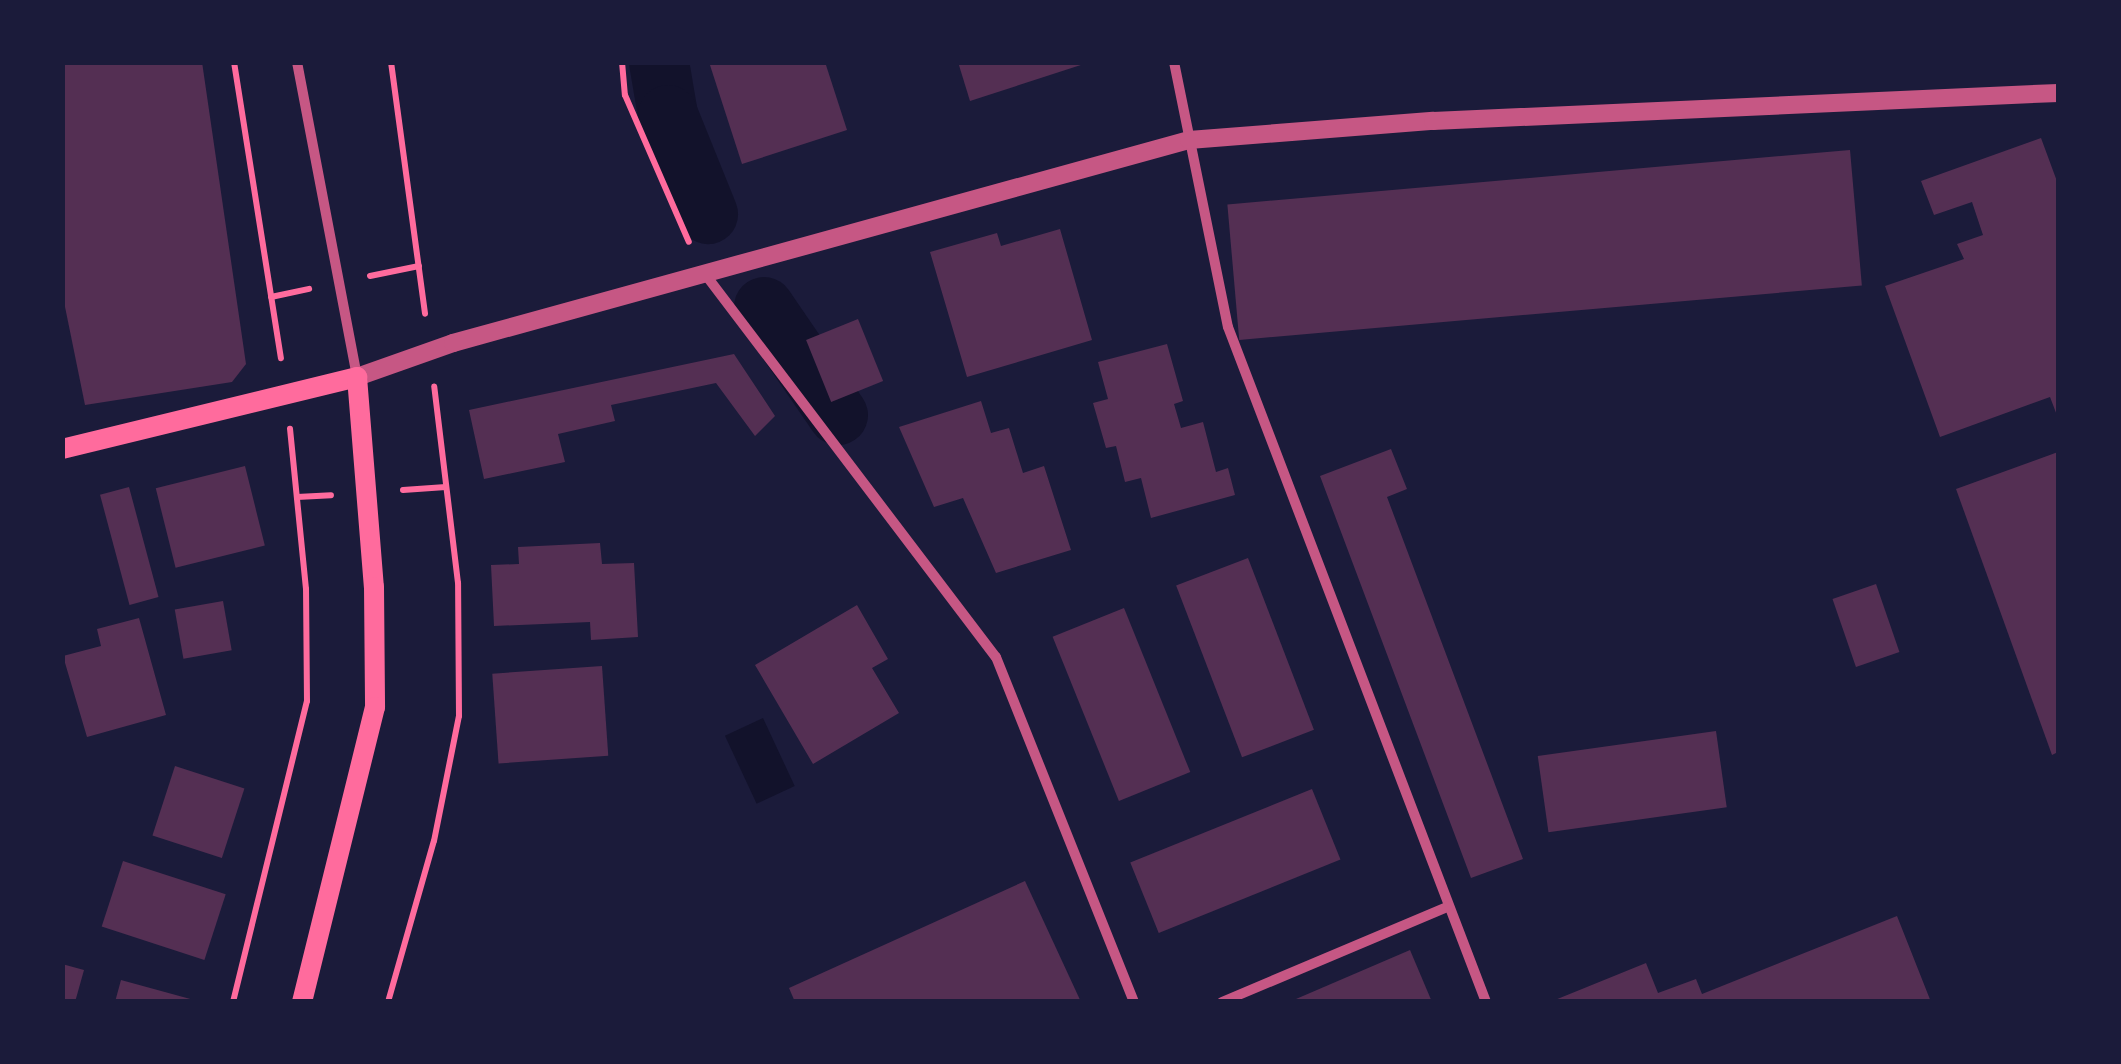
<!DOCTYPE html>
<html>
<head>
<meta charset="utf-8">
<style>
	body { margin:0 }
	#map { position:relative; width:2121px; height:1064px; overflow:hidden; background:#1b1b3a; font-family:"Source Sans 3",sans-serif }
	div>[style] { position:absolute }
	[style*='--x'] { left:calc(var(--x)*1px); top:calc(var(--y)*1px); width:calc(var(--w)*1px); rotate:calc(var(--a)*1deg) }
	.water>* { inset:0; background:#12122b; transform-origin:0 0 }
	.canal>* { height:60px; margin:-30px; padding:0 30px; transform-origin:30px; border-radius:30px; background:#12122b }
	.building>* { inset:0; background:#542f53; transform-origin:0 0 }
	.path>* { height:6px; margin:-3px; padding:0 3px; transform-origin:3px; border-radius:3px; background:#ff6b9d }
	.minor>* { height:10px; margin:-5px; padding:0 5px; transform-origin:5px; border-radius:5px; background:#c65784 }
	.tertiary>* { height:18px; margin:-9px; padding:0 9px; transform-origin:9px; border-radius:9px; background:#c65784 }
	.secondary>* { height:20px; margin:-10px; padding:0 10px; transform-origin:10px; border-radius:10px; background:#ff6b9d }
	span { translate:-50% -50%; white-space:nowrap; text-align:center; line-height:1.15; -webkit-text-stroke:9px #1b1b3a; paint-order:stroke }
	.frame { position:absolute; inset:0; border:65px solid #1b1b3a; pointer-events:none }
</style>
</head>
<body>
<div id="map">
	<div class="water">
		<div style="left:763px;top:718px;width:75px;height:42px;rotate:65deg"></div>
	</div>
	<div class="canal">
		<div style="--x:659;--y:62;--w:54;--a:80.4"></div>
		<div style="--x:668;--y:115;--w:107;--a:68"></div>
		<div style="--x:764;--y:307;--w:131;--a:55.6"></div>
	</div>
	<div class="building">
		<div style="clip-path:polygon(62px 62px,202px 62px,246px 364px,232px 382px,85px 405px,62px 292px)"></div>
		<div style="clip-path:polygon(709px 62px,825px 62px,847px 130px,742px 164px)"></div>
		<div style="clip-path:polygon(958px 62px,1086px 62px,1087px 63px,970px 101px)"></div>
		<div style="clip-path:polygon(2041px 138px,2058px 184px,2058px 418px,2050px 397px,1940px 437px,1885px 286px,1964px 259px,1957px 244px,1983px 235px,1972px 202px,1934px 215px,1921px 181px)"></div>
		<div style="left:1850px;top:150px;width:136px;height:625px;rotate:85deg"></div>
		<div style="clip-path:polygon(1060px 229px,1092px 340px,967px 377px,930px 252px,997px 233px,1001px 246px)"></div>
		<div style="left:858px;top:319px;width:67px;height:56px;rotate:68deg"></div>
		<div style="clip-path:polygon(1167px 344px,1183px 401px,1174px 404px,1181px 428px,1203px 422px,1216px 472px,1228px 468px,1235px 495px,1151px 518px,1141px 478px,1125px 482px,1116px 446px,1106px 448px,1093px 403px,1108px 399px,1098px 362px)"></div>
		<div style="clip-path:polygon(734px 354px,775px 416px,755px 436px,716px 383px,611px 405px,615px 421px,558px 434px,565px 462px,484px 479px,469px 410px)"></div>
		<div style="clip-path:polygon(981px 401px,991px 433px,1009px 428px,1023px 473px,1044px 466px,1071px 550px,996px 573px,963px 498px,934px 507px,899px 427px)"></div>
		<div style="clip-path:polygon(1391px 449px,1407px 489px,1387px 497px,1523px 859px,1471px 878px,1320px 476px)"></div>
		<div style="clip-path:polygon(2058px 452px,2058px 752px,2052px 755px,1956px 489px)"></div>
		<div style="left:245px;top:466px;width:82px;height:92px;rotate:76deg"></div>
		<div style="left:129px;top:487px;width:114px;height:30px;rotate:75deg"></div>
		<div style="clip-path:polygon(600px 543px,602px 564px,634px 563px,638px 637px,591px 640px,590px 622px,494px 626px,491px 565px,519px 564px,518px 547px)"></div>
		<div style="left:1248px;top:558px;width:184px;height:77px;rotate:69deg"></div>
		<div style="left:1876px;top:584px;width:72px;height:46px;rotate:71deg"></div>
		<div style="left:223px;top:601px;width:50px;height:49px;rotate:80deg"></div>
		<div style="clip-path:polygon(857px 605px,888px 659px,872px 668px,899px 713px,813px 764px,755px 665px)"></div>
		<div style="left:1124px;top:608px;width:177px;height:77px;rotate:68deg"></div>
		<div style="clip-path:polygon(139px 618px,166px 715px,87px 737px,63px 656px,101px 646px,97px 629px)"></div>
		<div style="left:602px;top:666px;width:90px;height:110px;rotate:86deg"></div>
		<div style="left:1716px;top:731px;width:77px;height:180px;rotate:82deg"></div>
		<div style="left:175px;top:766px;width:73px;height:73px;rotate:18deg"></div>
		<div style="left:1312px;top:789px;width:76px;height:196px;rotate:68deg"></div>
		<div style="left:123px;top:861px;width:108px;height:69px;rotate:18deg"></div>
		<div style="clip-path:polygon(1025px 881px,1081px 1002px,795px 1002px,789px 988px)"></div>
		<div style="clip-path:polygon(1897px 916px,1931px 1002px,1550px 1002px,1646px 963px,1658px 993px,1696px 979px,1702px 994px)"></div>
		<div style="clip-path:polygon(1410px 950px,1432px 1002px,1289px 1002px)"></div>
		<div style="clip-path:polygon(62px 964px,84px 970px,75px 1002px,62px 1002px)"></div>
		<div style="clip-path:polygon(121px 980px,194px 1000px,194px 1002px,115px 1002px)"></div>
	</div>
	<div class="path">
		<div style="--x:234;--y:62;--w:300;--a:81"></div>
		<div style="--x:391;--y:62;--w:254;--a:82.3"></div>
		<div style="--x:622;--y:62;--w:33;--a:85"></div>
		<div style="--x:625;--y:95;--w:160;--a:66.5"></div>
		<div style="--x:370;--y:276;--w:50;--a:-11.5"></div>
		<div style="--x:271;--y:297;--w:39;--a:-12"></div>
		<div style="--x:403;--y:490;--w:43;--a:-4"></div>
		<div style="--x:297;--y:497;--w:34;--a:-3"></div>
		<div style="--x:233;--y:1002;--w:310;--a:-76.2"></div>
		<div style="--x:307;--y:701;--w:112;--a:-90.5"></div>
		<div style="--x:306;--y:589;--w:161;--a:-95.7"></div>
		<div style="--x:388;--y:1002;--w:167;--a:-74.1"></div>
		<div style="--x:434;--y:841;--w:127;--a:-78.7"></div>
		<div style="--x:459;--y:716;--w:133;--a:-90.4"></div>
		<div style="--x:458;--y:583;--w:198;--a:-96.9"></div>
	</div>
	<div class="minor">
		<div style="--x:297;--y:62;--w:321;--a:79.2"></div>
		<div style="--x:1174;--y:62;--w:270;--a:78.5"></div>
		<div style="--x:1228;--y:327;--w:723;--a:69.08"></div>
		<div style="--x:705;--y:274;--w:481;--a:52.8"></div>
		<div style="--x:996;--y:657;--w:372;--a:68.2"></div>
		<div style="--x:1222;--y:1002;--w:246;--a:-22.9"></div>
	</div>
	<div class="tertiary">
		<div style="--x:357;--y:377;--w:102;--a:-19.5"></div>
		<div style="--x:453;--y:343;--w:763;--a:-15.42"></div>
		<div style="--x:1189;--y:140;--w:245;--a:-4.5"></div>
		<div style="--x:1433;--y:121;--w:626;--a:-2.57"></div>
	</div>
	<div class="secondary">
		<div style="--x:62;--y:449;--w:304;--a:-13.7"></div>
		<div style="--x:357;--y:377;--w:211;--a:85.4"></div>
		<div style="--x:374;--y:587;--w:120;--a:89.5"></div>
		<div style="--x:375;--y:707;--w:304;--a:103.9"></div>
	</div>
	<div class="frame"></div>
</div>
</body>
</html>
